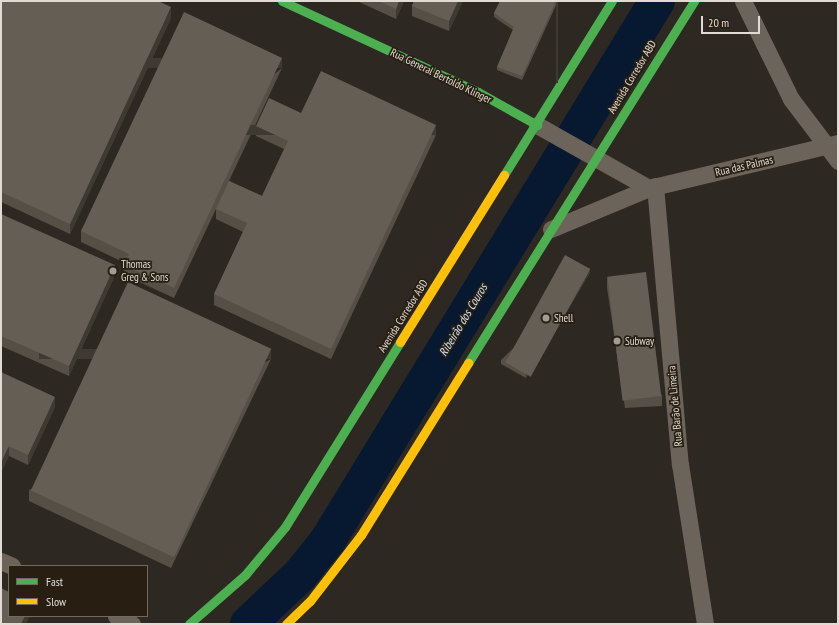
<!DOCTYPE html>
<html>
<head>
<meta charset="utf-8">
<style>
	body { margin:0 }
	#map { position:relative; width:839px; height:625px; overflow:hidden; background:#2d2821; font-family:"PT Sans Narrow",sans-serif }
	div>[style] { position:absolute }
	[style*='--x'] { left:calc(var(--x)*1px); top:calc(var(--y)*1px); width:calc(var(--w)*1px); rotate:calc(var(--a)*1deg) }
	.river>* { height:36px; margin:-18px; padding:0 18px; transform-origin:18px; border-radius:18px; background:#061930 }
	.street>* { height:17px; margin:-8.5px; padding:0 8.5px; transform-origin:8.5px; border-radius:8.5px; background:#6c645a }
	.fast>* { height:9px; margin:-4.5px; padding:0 4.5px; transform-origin:4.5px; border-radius:4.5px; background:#4caf50 }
	.slow>* { height:9px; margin:-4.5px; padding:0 4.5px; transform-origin:4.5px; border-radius:4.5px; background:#ffc107 }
	.wall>* { inset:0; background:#554f46 }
	.shaded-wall>* { inset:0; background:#3e3931; transform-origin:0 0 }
	.building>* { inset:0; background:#645e55; transform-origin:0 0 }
	.dots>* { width:11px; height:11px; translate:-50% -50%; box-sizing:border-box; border:2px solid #281f12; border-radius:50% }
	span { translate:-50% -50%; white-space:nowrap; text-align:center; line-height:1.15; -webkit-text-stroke:3.5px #281f12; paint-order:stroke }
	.street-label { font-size:11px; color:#e1dbd3 }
	.poi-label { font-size:11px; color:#e1dbd3 }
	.left { translate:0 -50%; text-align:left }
	.water-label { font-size:12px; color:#cfe2f6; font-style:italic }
	.frame { position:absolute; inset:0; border:2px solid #e1dbd3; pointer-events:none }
	.legend { position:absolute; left:8px; top:565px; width:140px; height:52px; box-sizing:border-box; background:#281f12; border:1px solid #726a5f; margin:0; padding:5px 7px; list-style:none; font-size:12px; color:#e1dbd3 }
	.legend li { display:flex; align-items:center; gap:8px; height:20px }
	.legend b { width:20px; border:1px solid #726a5f }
	.scale { position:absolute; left:701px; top:16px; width:59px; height:18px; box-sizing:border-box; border:2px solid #e1dbd3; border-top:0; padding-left:5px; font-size:12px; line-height:14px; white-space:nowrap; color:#e1dbd3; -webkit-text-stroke:3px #281f12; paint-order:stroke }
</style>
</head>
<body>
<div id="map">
	<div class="river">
		<div style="--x:248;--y:624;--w:71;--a:-43.3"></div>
		<div style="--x:300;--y:575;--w:45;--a:-51.3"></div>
		<div style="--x:328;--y:540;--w:631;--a:-58.6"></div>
	</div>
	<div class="street">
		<div style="--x:743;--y:1;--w:109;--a:63.9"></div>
		<div style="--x:791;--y:99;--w:78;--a:52.8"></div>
		<div style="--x:537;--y:125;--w:129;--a:29.4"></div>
		<div style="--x:655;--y:186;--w:279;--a:84.9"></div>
		<div style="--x:680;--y:464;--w:162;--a:81.1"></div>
		<div style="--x:551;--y:229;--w:106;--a:-22.7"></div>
		<div style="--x:649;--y:188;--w:194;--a:-13.4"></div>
		<div style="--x:1;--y:561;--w:12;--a:24"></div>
		<div style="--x:116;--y:616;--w:18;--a:27"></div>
	</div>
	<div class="fast">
		<div style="--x:282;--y:1;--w:216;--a:24.9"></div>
		<div style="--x:478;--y:92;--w:68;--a:29.2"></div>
		<div style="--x:504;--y:175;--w:205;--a:-58.2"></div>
		<div style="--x:468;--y:363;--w:427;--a:-58"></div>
		<div style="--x:189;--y:624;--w:74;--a:-41.2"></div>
		<div style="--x:245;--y:575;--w:62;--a:-50.2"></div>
		<div style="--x:285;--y:527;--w:218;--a:-58.1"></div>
	</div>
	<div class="slow">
		<div style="--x:400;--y:342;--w:197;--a:-58.1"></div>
		<div style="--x:286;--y:624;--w:33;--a:-44"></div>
		<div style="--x:310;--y:601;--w:83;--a:-52.3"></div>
		<div style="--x:361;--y:535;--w:203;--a:-58.1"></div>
	</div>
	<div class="wall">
		<div style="clip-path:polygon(1px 1px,171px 18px,70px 234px,1px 202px)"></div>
		<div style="clip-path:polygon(357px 1px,404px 1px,396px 19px)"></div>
		<div style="clip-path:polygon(414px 1px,463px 1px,449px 31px,412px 16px,412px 6px)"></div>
		<div style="clip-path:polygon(500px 1px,558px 1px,522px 80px,497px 70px,497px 67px,513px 30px,494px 17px,494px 13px)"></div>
		<div style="clip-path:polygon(282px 68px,229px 181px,262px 196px,284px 149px,256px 136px,256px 126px,301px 113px,436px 135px,331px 359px,214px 305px,214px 294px,243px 232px,216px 219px,216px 209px,174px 298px,124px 275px,124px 265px,125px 263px,81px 242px,81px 231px)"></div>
		<div style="clip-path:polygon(1px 214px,115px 275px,69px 376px,1px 346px)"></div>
		<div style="clip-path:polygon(590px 273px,526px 378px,501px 364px,501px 360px)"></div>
		<div style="clip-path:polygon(607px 277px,662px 396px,662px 406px,625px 408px,607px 288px)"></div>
		<div style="clip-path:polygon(271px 359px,171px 568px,29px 501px,29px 490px)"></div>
		<div style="clip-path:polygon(1px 372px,55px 407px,28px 465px,9px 456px)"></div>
	</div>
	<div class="shaded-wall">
		<div style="clip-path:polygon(399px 1px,404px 1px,396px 19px,396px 9px)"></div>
		<div style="clip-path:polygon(458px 1px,463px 1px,449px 31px,449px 21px)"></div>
		<div style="left:556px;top:1px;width:2px;height:82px"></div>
		<div style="clip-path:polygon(171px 7px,171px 18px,70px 234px,70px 224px)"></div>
		<div style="left:282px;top:58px;width:10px;height:254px;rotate:90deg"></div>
		<div style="left:436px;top:125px;width:10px;height:247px;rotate:90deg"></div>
		<div style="clip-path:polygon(115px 265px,115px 275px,69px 376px,69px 366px)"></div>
		<div style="clip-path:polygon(590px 269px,590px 273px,526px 378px,526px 375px)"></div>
		<div style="left:271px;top:349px;width:10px;height:232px;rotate:90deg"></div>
		<div style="clip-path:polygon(55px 397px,55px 407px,28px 465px,28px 455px)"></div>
		<div style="clip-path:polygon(9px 446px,9px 456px,1px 474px,1px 463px)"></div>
		<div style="clip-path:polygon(25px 616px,30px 616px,26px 624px,21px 624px)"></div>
	</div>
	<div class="building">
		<div style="clip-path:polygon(1px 1px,158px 1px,171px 7px,70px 224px,1px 192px)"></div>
		<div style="clip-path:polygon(379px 1px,399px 1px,396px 9px)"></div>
		<div style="clip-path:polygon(414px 1px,458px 1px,449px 21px,412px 6px)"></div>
		<div style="clip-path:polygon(500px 1px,556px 1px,522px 76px,497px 67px,514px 27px,494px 13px)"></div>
		<div style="clip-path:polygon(184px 12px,282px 58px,174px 288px,124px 265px,129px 254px,81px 231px)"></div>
		<div style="clip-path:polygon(321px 71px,436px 125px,331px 349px,214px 294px,247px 223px,216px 209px,229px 181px,262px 196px,288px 141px,256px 126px,269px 98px,301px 113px)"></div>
		<div style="clip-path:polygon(1px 214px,115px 265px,69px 366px,1px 336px)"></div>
		<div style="left:565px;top:255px;width:29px;height:123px;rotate:29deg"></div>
		<div style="left:646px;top:272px;width:125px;height:39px;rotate:83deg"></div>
		<div style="left:128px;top:282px;width:158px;height:230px;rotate:25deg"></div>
		<div style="clip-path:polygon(1px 372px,55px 397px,28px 455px,9px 446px,1px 463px)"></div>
		<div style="clip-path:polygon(1px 588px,9px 592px,9px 616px,25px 616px,21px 624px,1px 624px)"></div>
	</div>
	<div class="dots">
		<div style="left:113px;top:271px;background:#a29c95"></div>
		<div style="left:546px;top:318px;background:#a29c95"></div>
		<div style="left:617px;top:341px;background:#a29c95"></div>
	</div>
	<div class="street-label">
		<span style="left:441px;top:76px;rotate:26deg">Rua General Bertoldo Klinger</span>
		<span style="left:632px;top:77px;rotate:-59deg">Avenida Corredor ABD</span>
		<span style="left:744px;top:166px;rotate:-13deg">Rua das Palmas</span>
		<span style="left:403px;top:316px;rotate:-58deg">Avenida Corredor ABD</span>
		<span style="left:675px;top:406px;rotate:-95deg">Rua Barão de Limeira</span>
	</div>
	<div class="poi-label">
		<span class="left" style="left:121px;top:271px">Thomas<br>Greg &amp; Sons</span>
		<span class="left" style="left:554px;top:318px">Shell</span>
		<span class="left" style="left:625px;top:341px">Subway</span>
	</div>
	<div class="water-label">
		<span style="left:463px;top:320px;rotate:-59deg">Ribeirão dos Couros</span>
	</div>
	<div class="frame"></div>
	<ul class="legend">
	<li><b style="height:5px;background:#4caf50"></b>Fast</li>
	<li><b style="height:5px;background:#ffc107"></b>Slow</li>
	</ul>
	<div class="scale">20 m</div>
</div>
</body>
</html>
